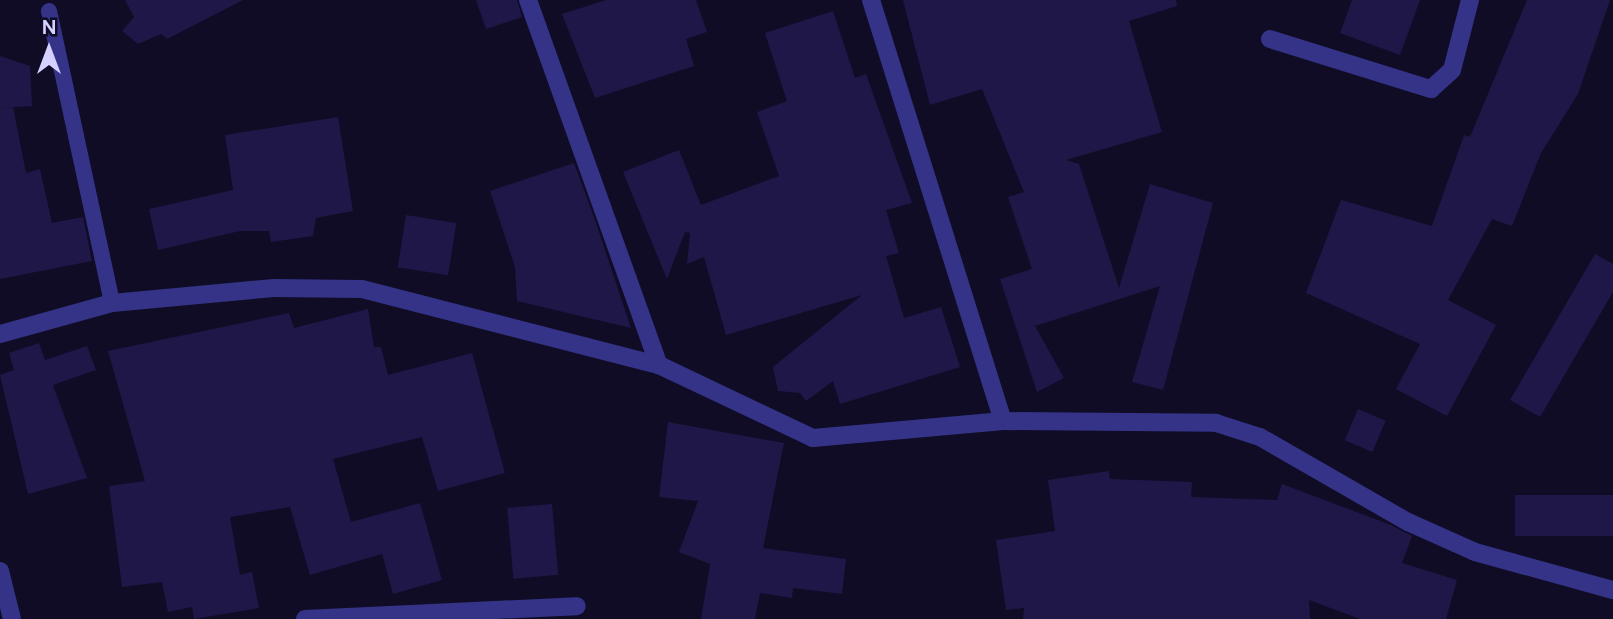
<!DOCTYPE html>
<html>
<head>
<meta charset="utf-8">
<style>
	body { margin:0 }
	#map { position:relative; width:1613px; height:619px; overflow:hidden; background:#100c25; font-family:Figtree,sans-serif }
	div>[style] { position:absolute }
	[style*='--x'] { left:calc(var(--x)*1px); top:calc(var(--y)*1px); width:calc(var(--w)*1px); rotate:calc(var(--a)*1deg) }
	.building>* { inset:0; background:#1f1748; transform-origin:0 0 }
	.lane>* { height:16px; margin:-8px; padding:0 8px; transform-origin:8px; border-radius:8px; background:#343388 }
	.street>* { height:18px; margin:-9px; padding:0 9px; transform-origin:9px; border-radius:9px; background:#343388 }
	span { translate:-50% -50%; white-space:nowrap; text-align:center; line-height:1.15; -webkit-text-stroke:5px #100c25; paint-order:stroke }
	.north { position:absolute; left:14px; top:14px; width:70px; height:70px; -webkit-text-stroke:5px #100c25; paint-order:stroke; rotate:0deg; font-size:19px; font-weight:700; line-height:28px; text-align:center; color:#d4d0ff }
	.north::after { content:''; display:block; margin:auto; width:24px; height:32px; background:#d4d0ff; clip-path:polygon(50% 0,100% 100%,50% 72%,0 100%) }
</style>
</head>
<body>
<div id="map">
	<div class="building">
		<div style="clip-path:polygon(125px 0,243px 0,167px 39px,161px 34px,138px 44px,122px 31px,134px 17px)"></div>
		<div style="clip-path:polygon(476px 0,517px 0,522px 17px,486px 29px)"></div>
		<div style="clip-path:polygon(606px 0,696px 0,707px 32px,686px 39px,694px 66px,595px 98px,562px 14px)"></div>
		<div style="clip-path:polygon(903px 0,1176px 0,1177px 6px,1129px 21px,1162px 132px,1066px 160px,1079px 164px,1119px 288px,1150px 184px,1213px 203px,1163px 390px,1132px 382px,1160px 286px,1035px 326px,1064px 378px,1037px 392px,1000px 279px,1032px 269px,1008px 197px,1024px 192px,982px 89px,930px 105px)"></div>
		<div style="clip-path:polygon(1352px 0,1420px 0,1400px 55px,1340px 33px)"></div>
		<div style="clip-path:polygon(1527px 0,1610px 0,1578px 94px,1541px 153px,1512px 226px,1492px 219px,1448px 300px,1496px 325px,1447px 416px,1396px 389px,1420px 344px,1306px 293px,1341px 200px,1432px 226px,1464px 135px,1470px 137px)"></div>
		<div style="clip-path:polygon(833px 11px,855px 78px,866px 74px,912px 203px,886px 210px,899px 253px,886px 256px,904px 318px,941px 307px,960px 367px,840px 404px,833px 381px,806px 401px,800px 393px,778px 391px,773px 367px,862px 295px,726px 335px,704px 257px,687px 264px,690px 233px,685px 232px,667px 279px,623px 172px,679px 150px,701px 205px,779px 176px,757px 112px,787px 101px,765px 33px)"></div>
		<div style="clip-path:polygon(0 56px,30px 66px,32px 106px,0 108px)"></div>
		<div style="clip-path:polygon(13px 107px,26px 173px,40px 169px,52px 223px,83px 217px,92px 261px,0 279px,0 108px)"></div>
		<div style="clip-path:polygon(338px 117px,353px 211px,316px 218px,313px 236px,271px 242px,269px 231px,240px 231px,158px 250px,149px 209px,233px 190px,225px 135px)"></div>
		<div style="clip-path:polygon(574px 163px,595px 220px,631px 328px,517px 301px,515px 267px,490px 191px)"></div>
		<div style="left:406px;top:215px;width:51px;height:53px;rotate:9deg"></div>
		<div style="clip-path:polygon(1595px 254px,1613px 264px,1613px 292px,1540px 417px,1510px 400px)"></div>
		<div style="clip-path:polygon(368px 309px,374px 347px,381px 347px,388px 375px,472px 353px,505px 473px,438px 491px,422px 437px,333px 459px,351px 522px,420px 503px,442px 580px,393px 594px,382px 554px,310px 575px,290px 507px,230px 517px,240px 575px,252px 572px,259px 608px,194px 619px,192px 607px,168px 612px,162px 582px,122px 587px,109px 486px,145px 481px,108px 351px,289px 313px,294px 328px)"></div>
		<div style="clip-path:polygon(39px 343px,45px 360px,87px 346px,96px 370px,53px 385px,87px 478px,28px 494px,0 375px,14px 370px,9px 353px)"></div>
		<div style="left:1358px;top:409px;width:30px;height:34px;rotate:23deg"></div>
		<div style="clip-path:polygon(668px 422px,784px 443px,763px 548px,846px 559px,842px 594px,793px 588px,792px 598px,760px 593px,755px 619px,701px 619px,710px 564px,679px 552px,698px 501px,659px 497px)"></div>
		<div style="clip-path:polygon(1109px 471px,1110px 479px,1192px 482px,1191px 497px,1277px 500px,1282px 484px,1391px 525px,1412px 536px,1402px 563px,1457px 580px,1446px 619px,1360px 619px,1309px 600px,1310px 619px,1023px 619px,1024px 608px,1006px 610px,996px 540px,1055px 531px,1048px 480px)"></div>
		<div style="left:1613px;top:495px;width:41px;height:98px;rotate:90deg"></div>
		<div style="left:552px;top:504px;width:71px;height:45px;rotate:85deg"></div>
	</div>
	<div class="lane">
		<div style="--x:49;--y:11;--w:299;--a:77.8"></div>
	</div>
	<div class="street">
		<div style="--x:528;--y:0;--w:388;--a:70.3"></div>
		<div style="--x:871;--y:0;--w:441;--a:72.6"></div>
		<div style="--x:1270;--y:39;--w:169;--a:17.3"></div>
		<div style="--x:1431;--y:89;--w:28;--a:-42"></div>
		<div style="--x:1452;--y:70;--w:72;--a:-75.6"></div>
		<div style="--x:0;--y:334;--w:116;--a:-15.5"></div>
		<div style="--x:112;--y:303;--w:163;--a:-5.3"></div>
		<div style="--x:274;--y:288;--w:88;--a:0.7"></div>
		<div style="--x:362;--y:289;--w:307;--a:14.4"></div>
		<div style="--x:659;--y:365;--w:170;--a:25.4"></div>
		<div style="--x:813;--y:438;--w:191;--a:-5.1"></div>
		<div style="--x:1003;--y:421;--w:213;--a:0.5"></div>
		<div style="--x:1216;--y:423;--w:46;--a:17.7"></div>
		<div style="--x:1260;--y:437;--w:171;--a:29.9"></div>
		<div style="--x:1408;--y:522;--w:73;--a:24.1"></div>
		<div style="--x:1475;--y:552;--w:143;--a:15.4"></div>
		<div style="--x:0;--y:571;--w:49;--a:76"></div>
		<div style="--x:305;--y:619;--w:272;--a:-2.7"></div>
	</div>
	<div class="north">N</div>
</div>
</body>
</html>
